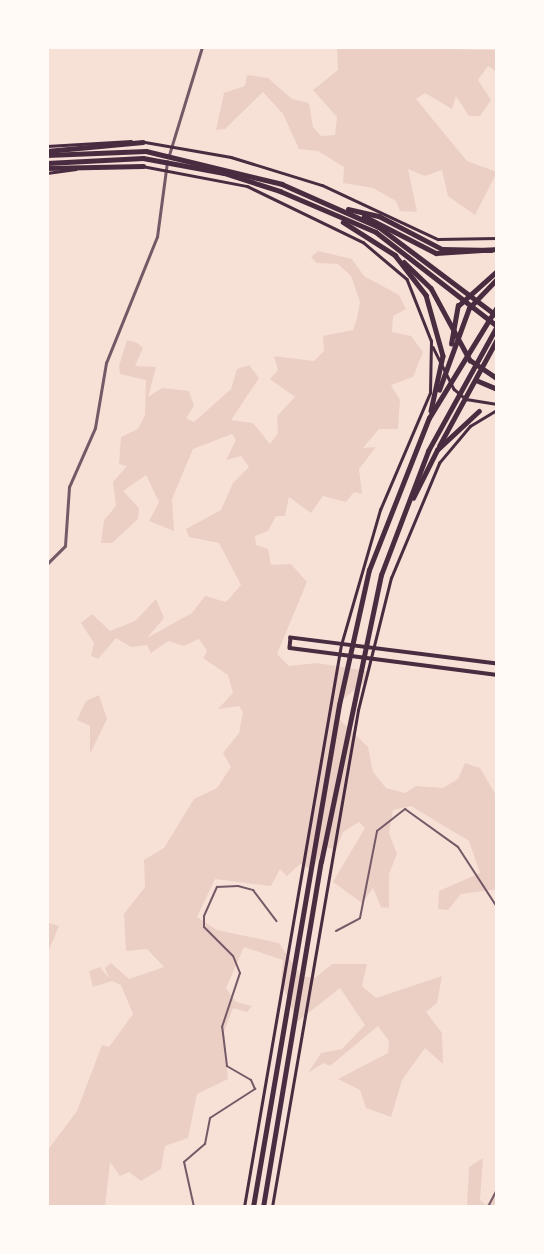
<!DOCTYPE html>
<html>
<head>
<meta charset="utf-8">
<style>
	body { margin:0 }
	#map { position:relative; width:544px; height:1254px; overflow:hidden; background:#f7e1d7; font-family:Rubik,sans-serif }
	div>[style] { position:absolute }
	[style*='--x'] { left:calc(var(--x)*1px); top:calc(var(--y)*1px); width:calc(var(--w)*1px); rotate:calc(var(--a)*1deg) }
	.green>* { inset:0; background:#ebcfc5 }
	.minor>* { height:2px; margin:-1px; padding:0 1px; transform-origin:1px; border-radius:1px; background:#755966 }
	.tertiary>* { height:2.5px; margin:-1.25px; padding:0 1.25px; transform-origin:1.25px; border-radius:1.25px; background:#755966 }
	.secondary>* { height:2.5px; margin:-1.25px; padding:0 1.25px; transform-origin:1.25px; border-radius:1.25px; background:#4a2c40 }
	.primary>* { height:3.5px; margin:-1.75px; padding:0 1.75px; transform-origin:1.75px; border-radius:1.75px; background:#4a2c40 }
	.trunk>* { height:4.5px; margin:-2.25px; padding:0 2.25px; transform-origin:2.25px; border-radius:2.25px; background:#4a2c40 }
	span { translate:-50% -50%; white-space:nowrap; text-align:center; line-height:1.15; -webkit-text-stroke:7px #fffaf5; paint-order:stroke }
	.frame { position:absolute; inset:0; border:49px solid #fffaf5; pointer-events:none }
</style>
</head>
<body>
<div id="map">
	<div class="green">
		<div style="clip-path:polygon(337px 47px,497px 50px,497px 72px,488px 66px,478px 80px,491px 100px,480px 116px,469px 116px,456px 96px,452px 109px,425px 93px,416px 99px,467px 161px,497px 172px,475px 215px,448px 196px,442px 170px,425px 176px,408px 169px,417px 212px,400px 211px,396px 201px,373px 188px,343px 183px,344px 167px,318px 151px,299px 149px,283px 114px,263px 92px,225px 129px,216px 130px,224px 93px,245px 86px,247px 75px,268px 78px,292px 99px,309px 103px,313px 127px,321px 136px,335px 135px,337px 117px,313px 90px,338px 70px)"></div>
		<div style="clip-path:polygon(318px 251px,352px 259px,364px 276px,399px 295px,406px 309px,393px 316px,392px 332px,411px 336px,423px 352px,413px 377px,391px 385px,400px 400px,398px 429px,379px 429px,363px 448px,376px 447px,359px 469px,362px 494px,354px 492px,346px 502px,323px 496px,311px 513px,289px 497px,285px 516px,276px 516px,268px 531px,255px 536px,256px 545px,268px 549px,271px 565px,291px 564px,307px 582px,277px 654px,289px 666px,317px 663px,367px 671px,367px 680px,342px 700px,337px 717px,368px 747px,373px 772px,386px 788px,405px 793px,416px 786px,443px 788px,458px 779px,465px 763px,480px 768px,497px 797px,497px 889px,461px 894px,448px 910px,438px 909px,439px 891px,480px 873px,469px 841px,411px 806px,393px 810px,389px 833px,397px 854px,389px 874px,389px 908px,381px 907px,373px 888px,362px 903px,333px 882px,365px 828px,359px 822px,343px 832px,336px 850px,325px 847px,312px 870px,300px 864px,287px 876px,280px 869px,271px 886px,215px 879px,197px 917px,217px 930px,279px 943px,301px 976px,315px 978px,332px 964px,367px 964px,362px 986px,376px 998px,442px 976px,437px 1003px,426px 1012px,442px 1033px,443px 1064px,425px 1048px,402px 1080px,391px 1117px,366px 1108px,360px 1090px,338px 1079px,388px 1053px,389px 1041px,378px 1026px,330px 1066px,323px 1063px,308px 1073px,321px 1053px,342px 1049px,365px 1025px,340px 988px,297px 1022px,281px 981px,283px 960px,244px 947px,226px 988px,236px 1002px,252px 1006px,247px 1012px,233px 1008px,224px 1032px,228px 1079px,197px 1094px,188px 1138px,165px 1146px,161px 1169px,141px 1181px,129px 1172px,120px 1176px,110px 1162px,105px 1207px,47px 1207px,47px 1151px,77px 1111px,102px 1045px,109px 1047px,133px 1014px,121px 985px,112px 981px,93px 987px,89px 971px,100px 967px,109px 978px,105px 968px,111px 963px,129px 979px,164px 967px,147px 949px,126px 951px,124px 914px,145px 887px,144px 860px,164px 848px,194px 799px,217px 788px,231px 767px,223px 753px,239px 733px,243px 712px,239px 706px,218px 709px,233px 693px,228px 675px,203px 658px,207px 651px,199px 639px,184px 646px,168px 641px,151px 653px,147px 645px,131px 647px,116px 638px,98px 659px,91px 656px,94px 643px,81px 623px,92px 614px,110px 631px,135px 621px,156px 599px,164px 618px,147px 638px,192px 613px,205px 596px,226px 602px,241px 585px,219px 543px,189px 537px,186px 529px,221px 510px,233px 483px,249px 467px,241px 456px,226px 460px,236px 440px,232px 434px,193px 449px,172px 499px,174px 531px,149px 521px,159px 502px,146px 475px,123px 491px,139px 508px,138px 519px,112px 543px,101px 543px,104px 520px,116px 506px,113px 482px,127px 466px,119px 464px,121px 437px,138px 429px,145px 415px,146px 380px,120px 374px,119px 366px,127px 340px,137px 343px,143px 348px,135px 366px,156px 367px,148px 397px,162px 388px,189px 391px,194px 406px,186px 418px,194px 422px,231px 389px,237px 369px,249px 365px,259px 378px,231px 420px,253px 423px,270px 444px,278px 433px,277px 416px,295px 397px,270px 379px,278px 370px,274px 356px,314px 361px,324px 351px,323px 336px,353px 330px,357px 318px,360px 302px,351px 276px,338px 264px,317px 263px,311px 257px)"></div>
		<div style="clip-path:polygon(99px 695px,107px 719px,90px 754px,90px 726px,77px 720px,86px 701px)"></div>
		<div style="clip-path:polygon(47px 913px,49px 923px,59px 926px,47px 955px)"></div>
		<div style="clip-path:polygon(483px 1158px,480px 1200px,486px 1205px,497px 1191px,497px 1207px,467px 1207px,469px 1167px)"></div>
	</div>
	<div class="minor">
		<div style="--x:336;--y:931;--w:27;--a:-28"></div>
		<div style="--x:360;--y:918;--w:89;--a:-78.9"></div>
		<div style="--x:377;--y:831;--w:36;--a:-38"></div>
		<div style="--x:405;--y:809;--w:65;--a:35.6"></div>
		<div style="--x:458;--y:847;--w:72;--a:57"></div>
		<div style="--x:194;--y:1207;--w:46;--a:-102.5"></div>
		<div style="--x:184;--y:1162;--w:28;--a:-41"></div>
		<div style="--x:205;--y:1144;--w:26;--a:-79"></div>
		<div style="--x:210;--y:1118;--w:54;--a:-32.8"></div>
		<div style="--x:255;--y:1089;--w:10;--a:-114"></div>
		<div style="--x:251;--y:1080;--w:28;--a:-150"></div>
		<div style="--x:227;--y:1066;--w:39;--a:-97"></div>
		<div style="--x:222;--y:1027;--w:57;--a:-71.6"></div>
		<div style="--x:240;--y:973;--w:18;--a:-112"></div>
		<div style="--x:233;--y:956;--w:41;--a:-135"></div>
		<div style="--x:204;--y:927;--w:11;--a:-90"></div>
		<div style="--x:204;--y:916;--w:32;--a:-66"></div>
		<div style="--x:217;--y:887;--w:21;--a:-3"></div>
		<div style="--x:238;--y:886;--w:16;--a:15"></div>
		<div style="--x:253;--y:890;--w:39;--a:53"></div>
		<div style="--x:488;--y:1207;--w:20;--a:-63"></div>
	</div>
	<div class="tertiary">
		<div style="--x:169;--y:155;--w:113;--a:-73"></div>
		<div style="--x:47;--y:564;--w:25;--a:-45"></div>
		<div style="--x:65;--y:546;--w:59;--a:-86.1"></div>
		<div style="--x:69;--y:487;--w:64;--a:-66.2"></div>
		<div style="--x:95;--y:428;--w:66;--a:-80.4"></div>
		<div style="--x:106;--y:363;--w:136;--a:-68"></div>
		<div style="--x:157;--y:237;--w:76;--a:-82.4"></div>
		<div style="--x:47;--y:577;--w:25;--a:90"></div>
		<div style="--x:47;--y:639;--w:2;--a:90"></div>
	</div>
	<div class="secondary">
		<div style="--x:145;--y:142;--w:87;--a:9.9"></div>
		<div style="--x:231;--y:157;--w:95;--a:17.1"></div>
		<div style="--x:322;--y:185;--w:128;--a:25"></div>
		<div style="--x:438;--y:239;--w:59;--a:-1"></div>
		<div style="--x:47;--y:146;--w:84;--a:-3.4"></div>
		<div style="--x:142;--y:166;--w:107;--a:10.8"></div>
		<div style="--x:247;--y:186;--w:129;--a:25.8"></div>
		<div style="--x:363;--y:242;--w:57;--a:40.1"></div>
		<div style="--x:407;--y:279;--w:66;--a:68.5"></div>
		<div style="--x:47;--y:173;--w:29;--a:-8"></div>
		<div style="--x:433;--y:347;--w:47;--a:63.4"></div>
		<div style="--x:454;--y:389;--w:16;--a:40"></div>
		<div style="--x:466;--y:399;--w:31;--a:9"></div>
		<div style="--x:244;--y:1207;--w:570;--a:-80.21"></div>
		<div style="--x:341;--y:645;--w:141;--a:-73.9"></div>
		<div style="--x:380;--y:510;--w:127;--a:-66.9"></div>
		<div style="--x:430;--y:393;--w:52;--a:-88.9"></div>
		<div style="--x:272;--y:1207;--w:504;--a:-80.18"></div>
		<div style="--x:358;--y:710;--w:136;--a:-76"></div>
		<div style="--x:391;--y:578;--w:125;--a:-67.3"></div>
		<div style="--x:439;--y:463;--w:48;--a:-50"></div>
		<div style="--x:470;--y:426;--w:31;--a:-31"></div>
	</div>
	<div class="primary">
		<div style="--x:497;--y:664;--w:208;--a:-172.8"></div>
		<div style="--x:291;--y:638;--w:10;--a:96"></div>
		<div style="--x:290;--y:648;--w:209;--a:7.4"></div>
	</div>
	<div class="trunk">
		<div style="--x:47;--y:151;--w:96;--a:-5.4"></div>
		<div style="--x:47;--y:155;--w:99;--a:-2.3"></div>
		<div style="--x:146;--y:151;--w:140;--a:13.6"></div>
		<div style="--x:282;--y:184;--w:106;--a:23.9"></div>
		<div style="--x:379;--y:227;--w:148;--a:37"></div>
		<div style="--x:47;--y:163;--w:96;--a:-3"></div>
		<div style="--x:143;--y:158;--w:82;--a:10.5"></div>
		<div style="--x:224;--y:173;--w:59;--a:17.8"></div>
		<div style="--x:280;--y:191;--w:104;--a:23.1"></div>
		<div style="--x:376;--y:232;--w:153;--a:37.8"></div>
		<div style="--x:47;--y:168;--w:96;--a:-1.2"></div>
		<div style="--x:348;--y:209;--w:32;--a:13"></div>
		<div style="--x:379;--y:216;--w:71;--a:27.6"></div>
		<div style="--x:442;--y:249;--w:49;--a:1.2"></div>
		<div style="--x:364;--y:216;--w:81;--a:27.2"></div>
		<div style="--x:436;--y:253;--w:61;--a:-3.8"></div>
		<div style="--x:343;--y:222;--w:62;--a:32.4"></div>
		<div style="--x:395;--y:255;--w:51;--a:52.2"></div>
		<div style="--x:426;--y:295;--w:63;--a:74.4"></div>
		<div style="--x:443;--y:356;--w:56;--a:102.3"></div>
		<div style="--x:404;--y:262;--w:37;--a:44"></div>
		<div style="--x:431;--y:288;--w:82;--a:61.6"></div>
		<div style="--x:470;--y:360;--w:32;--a:34"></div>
		<div style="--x:451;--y:344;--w:39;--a:-80"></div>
		<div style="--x:458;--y:306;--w:52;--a:-41.9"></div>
		<div style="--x:476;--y:380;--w:23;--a:23"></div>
		<div style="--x:439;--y:390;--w:87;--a:-69.9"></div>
		<div style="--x:469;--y:308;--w:40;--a:-46"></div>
		<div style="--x:439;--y:446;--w:122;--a:-61.5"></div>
		<div style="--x:413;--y:498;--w:54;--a:-63.4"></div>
		<div style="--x:437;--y:450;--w:57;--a:-42.9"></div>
		<div style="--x:253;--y:1207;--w:509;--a:-80.28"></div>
		<div style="--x:339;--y:705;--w:138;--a:-77.5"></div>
		<div style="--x:369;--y:570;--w:163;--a:-68.5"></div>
		<div style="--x:429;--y:418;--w:130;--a:-58.5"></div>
		<div style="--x:263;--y:1207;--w:350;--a:-80.5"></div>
		<div style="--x:321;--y:862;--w:293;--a:-78.2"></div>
		<div style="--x:381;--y:575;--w:133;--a:-69.2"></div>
		<div style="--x:428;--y:451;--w:143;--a:-61.1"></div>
	</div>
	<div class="frame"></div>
</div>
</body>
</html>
